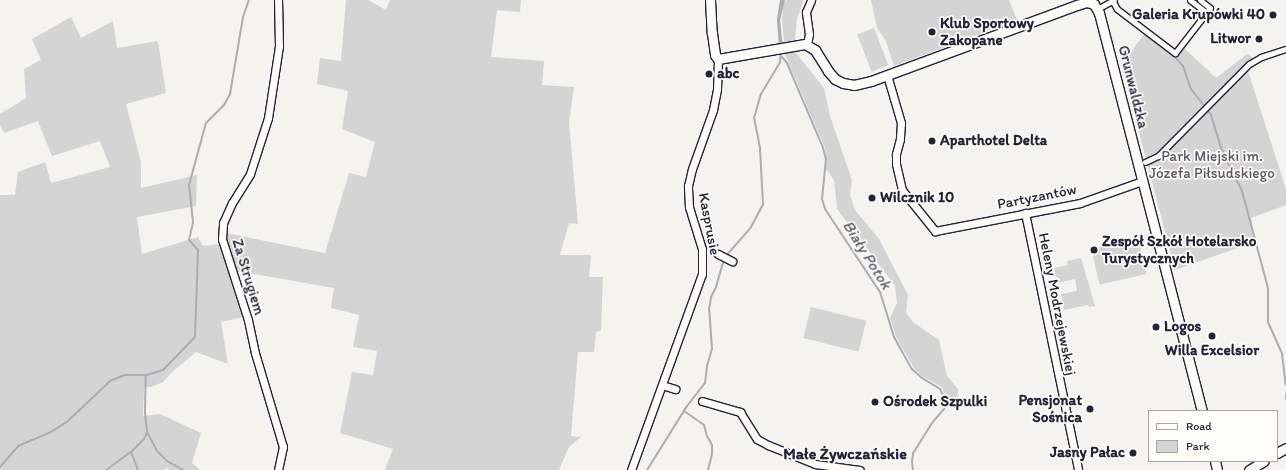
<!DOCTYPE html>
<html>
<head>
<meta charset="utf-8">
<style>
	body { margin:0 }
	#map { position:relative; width:1286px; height:470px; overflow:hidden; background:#f4f3ef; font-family:Itim,sans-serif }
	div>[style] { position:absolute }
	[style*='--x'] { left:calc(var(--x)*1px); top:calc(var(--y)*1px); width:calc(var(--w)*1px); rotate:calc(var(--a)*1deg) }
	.green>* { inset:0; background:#d5d4d5; transform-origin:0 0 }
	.water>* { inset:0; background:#acacb2 }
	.stream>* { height:2px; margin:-1px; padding:0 1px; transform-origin:1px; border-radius:1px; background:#acacb2 }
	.roads { filter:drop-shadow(1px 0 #22223b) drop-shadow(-1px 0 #22223b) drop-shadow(0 1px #22223b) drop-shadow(0 -1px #22223b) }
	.pedestrian>* { height:5px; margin:-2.5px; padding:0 2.5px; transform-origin:2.5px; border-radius:2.5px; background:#fdfcf7 }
	.minor>* { height:7px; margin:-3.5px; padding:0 3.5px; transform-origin:3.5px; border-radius:3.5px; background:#fdfcf7 }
	.tertiary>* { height:9px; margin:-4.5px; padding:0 4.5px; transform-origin:4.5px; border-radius:4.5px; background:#fdfcf7 }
	.dots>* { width:11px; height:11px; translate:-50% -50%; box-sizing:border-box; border:2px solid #fdfcf7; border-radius:50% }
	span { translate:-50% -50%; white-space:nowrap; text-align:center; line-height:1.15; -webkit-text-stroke:3.5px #fdfcf7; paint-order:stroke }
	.poi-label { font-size:15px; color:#22223b; font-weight:700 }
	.right { translate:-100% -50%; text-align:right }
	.left { translate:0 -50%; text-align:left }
	.street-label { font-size:15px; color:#22223b }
	.park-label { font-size:15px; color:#585769 }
	.water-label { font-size:16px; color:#59596b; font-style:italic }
	.neighbourhood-label { font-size:16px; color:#22223b; font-weight:700 }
	.legend { position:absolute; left:1148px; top:410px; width:130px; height:52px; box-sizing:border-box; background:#fdfcf7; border:1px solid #a5a5ac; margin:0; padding:5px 7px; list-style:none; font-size:12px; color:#22223b }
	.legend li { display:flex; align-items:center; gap:8px; height:20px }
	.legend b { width:20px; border:1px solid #a5a5ac }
</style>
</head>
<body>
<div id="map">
	<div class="green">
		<div style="clip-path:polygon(346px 0,368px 0,386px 10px,390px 0,521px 0,520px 12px,497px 10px,491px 57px,544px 61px,542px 85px,574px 87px,569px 122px,578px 224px,569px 223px,560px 255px,591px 255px,589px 277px,603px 277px,601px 331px,596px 332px,594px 352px,578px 352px,571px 436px,581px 437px,569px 447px,559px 470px,385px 470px,393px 449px,340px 433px,352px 372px,373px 375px,377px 351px,353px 347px,359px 315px,331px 308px,334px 288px,236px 271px,229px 255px,226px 233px,325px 253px,349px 173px,366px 177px,375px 142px,342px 129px,348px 91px,317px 84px,320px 58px,341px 61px)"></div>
		<div style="clip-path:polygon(786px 0,804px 0,797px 19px,795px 40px,784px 42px,782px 20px,783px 6px)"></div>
		<div style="clip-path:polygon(871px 0,1009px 0,1017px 20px,894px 66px,886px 41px,877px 28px)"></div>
		<div style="clip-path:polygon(71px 17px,81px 38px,113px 21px,117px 48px,158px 41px,166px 93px,126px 104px,141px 162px,141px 188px,197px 175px,196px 206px,137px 217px,142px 254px,198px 237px,203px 246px,220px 244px,244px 317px,221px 322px,228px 364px,196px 352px,171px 373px,163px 382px,151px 387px,144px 387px,143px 416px,160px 414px,201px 433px,192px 463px,200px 470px,170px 470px,167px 468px,164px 470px,0 470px,0 195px,15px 195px,18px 172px,45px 162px,51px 183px,110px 167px,100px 141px,52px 156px,38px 121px,4px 133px,0 125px,0 114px,26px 98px,24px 69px,41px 60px,32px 39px)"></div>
		<div style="left:874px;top:28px;width:40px;height:18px;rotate:69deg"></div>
		<div style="clip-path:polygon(1146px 31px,1174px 53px,1181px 45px,1216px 78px,1247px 54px,1252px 57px,1254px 63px,1247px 68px,1286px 189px,1286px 205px,1251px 218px,1255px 242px,1175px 270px,1121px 63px,1124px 62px)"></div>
		<div style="clip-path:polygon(793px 49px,824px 88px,830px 116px,852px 180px,850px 195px,855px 210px,879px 239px,908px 295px,906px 313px,914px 323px,939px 340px,947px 376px,958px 389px,957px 403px,948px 403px,942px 387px,922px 376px,914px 368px,896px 337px,890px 318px,897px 303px,895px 286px,837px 209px,834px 180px,826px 169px,827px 159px,825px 148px,784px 52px)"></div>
		<div style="left:1138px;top:238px;width:37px;height:48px;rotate:77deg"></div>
		<div style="clip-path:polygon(1081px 258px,1095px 306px,1089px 307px,1088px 305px,1064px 310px,1061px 294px,1077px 291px,1075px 279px,1058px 283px,1054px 268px,1068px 265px,1067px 261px)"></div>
		<div style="left:811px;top:307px;width:57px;height:32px;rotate:14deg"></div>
	</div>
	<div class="water">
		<div style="clip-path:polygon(780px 0,785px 0,780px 20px,783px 48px,779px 48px,777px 19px)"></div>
	</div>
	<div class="stream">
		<div style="--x:1172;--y:53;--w:17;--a:50"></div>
		<div style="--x:1183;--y:66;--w:24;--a:71"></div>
		<div style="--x:1191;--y:89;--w:33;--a:52"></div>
		<div style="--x:1211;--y:115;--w:37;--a:73"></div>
		<div style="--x:1222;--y:150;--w:46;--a:64"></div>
		<div style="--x:1242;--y:191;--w:100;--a:75"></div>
		<div style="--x:1268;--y:288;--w:34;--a:90"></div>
		<div style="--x:1268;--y:322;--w:35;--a:66"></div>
		<div style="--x:1282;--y:354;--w:31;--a:83"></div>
		<div style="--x:782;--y:57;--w:8;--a:50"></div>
		<div style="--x:787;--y:63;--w:92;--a:67"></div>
		<div style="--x:823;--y:148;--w:11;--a:75"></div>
		<div style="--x:826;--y:159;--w:40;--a:95.7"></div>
		<div style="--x:822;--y:199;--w:10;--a:73"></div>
		<div style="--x:825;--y:209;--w:100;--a:56.5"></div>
		<div style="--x:880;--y:292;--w:47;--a:72.7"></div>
		<div style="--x:894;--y:337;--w:37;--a:61"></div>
		<div style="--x:912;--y:369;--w:13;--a:42"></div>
		<div style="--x:922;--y:378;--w:21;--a:31"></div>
		<div style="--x:940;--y:389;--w:7;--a:63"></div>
		<div style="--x:943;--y:395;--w:9;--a:77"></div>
		<div style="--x:945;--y:404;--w:5;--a:101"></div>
		<div style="--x:944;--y:409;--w:18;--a:131"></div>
		<div style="--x:932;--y:423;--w:36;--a:122"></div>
		<div style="--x:913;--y:454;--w:8;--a:97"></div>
		<div style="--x:912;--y:462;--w:8;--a:83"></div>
		<div style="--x:726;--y:256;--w:38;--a:-49"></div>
		<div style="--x:751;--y:227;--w:26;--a:-62"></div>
		<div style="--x:763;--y:204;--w:56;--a:-93.1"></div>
		<div style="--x:760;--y:148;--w:31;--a:-101"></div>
		<div style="--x:754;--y:118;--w:25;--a:-74"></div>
		<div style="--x:761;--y:94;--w:37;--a:-59"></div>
		<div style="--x:780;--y:62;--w:12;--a:-85"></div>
		<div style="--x:1286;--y:394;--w:5;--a:90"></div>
		<div style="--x:684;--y:411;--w:24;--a:35"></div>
		<div style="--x:704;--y:425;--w:11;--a:75"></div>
		<div style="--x:707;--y:436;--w:10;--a:61"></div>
		<div style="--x:712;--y:445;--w:9;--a:90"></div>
		<div style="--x:712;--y:454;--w:16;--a:104"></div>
		<div style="--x:147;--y:432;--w:21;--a:62"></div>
		<div style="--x:157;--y:451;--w:14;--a:45"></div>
		<div style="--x:167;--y:461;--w:18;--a:29"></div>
		<div style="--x:0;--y:467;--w:28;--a:-49"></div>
		<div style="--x:18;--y:446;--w:36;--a:-23"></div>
		<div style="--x:51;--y:432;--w:20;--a:-33"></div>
		<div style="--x:68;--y:421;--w:58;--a:-43.6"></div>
		<div style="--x:110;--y:381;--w:16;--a:-22"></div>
		<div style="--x:125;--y:375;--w:21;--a:0"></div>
		<div style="--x:146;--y:375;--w:18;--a:-16"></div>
		<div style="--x:163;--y:370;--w:46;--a:-45.9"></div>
		<div style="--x:195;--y:337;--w:87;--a:-88"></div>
		<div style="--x:198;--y:250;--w:13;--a:-132"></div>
		<div style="--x:189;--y:240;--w:18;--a:-77"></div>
		<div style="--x:193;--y:222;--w:37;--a:-96"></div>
		<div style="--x:189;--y:185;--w:64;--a:-74.7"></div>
		<div style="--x:206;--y:123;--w:25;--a:-45"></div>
		<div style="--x:224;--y:105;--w:13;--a:-61"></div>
		<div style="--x:230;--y:94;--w:78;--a:-80.4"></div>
		<div style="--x:243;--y:17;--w:18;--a:-71"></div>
		<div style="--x:106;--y:470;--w:31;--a:-36"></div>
		<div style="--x:138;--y:470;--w:19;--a:-111"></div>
		<div style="--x:131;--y:452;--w:18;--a:-45"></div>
		<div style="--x:144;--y:439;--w:8;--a:-67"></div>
		<div style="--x:147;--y:432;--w:18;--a:-96"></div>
		<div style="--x:145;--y:414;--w:39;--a:-89"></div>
		<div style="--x:647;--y:470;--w:75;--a:-58"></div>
		<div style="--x:687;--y:406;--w:29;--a:-52"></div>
		<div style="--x:705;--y:383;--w:17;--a:-83"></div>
		<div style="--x:707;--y:366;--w:18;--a:-74"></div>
		<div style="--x:712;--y:349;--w:39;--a:-94"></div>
		<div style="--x:709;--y:310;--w:13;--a:-81"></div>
		<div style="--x:711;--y:297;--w:11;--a:-63"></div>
		<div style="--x:716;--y:287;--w:29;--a:-74"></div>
	</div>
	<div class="roads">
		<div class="pedestrian">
			<div style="--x:1112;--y:0;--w:10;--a:61"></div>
			<div style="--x:1117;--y:9;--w:73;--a:37.2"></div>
			<div style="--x:1175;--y:53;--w:57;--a:-52.1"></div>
			<div style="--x:1210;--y:8;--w:13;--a:-141"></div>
			<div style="--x:1190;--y:0;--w:18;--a:38"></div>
			<div style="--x:1204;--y:11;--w:6;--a:135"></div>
			<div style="--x:1097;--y:9;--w:19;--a:-28"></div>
			<div style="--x:1145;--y:162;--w:14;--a:-25"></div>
			<div style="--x:1158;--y:156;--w:129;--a:-45.3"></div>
			<div style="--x:1249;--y:64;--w:14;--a:-30"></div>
			<div style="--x:1261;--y:57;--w:26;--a:-18"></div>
		</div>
		<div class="minor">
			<div style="--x:807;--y:45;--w:11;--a:-80"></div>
			<div style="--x:809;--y:34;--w:22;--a:-98"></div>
			<div style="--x:806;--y:12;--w:13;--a:-67"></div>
			<div style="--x:887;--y:75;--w:50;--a:73.7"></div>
			<div style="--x:901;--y:123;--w:16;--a:94"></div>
			<div style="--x:900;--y:139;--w:16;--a:105"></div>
			<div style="--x:896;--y:154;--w:10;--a:90"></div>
			<div style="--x:896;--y:164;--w:27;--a:77"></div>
			<div style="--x:902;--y:190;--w:53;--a:51.2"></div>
			<div style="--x:935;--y:231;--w:148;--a:-10.9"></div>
			<div style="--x:1080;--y:203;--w:66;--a:-19.5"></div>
			<div style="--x:1025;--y:213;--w:262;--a:78.3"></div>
			<div style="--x:718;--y:254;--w:16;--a:27"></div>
			<div style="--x:662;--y:385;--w:14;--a:17"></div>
			<div style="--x:702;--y:401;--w:40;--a:16"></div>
			<div style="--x:740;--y:412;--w:32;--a:58"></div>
			<div style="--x:757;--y:439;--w:13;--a:29"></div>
			<div style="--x:768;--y:445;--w:51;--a:22"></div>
			<div style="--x:815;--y:464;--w:45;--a:7.6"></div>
			<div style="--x:278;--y:470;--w:24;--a:-78"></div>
			<div style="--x:283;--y:447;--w:98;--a:-106.6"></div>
			<div style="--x:255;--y:353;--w:34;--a:-102"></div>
			<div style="--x:248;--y:320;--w:85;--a:-107.8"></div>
			<div style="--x:222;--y:239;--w:16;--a:-86"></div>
			<div style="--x:223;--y:223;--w:22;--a:-66"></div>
			<div style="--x:232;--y:203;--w:34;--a:-58"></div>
			<div style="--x:250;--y:174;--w:59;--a:-72.2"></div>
			<div style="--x:268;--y:118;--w:73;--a:-81.3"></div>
			<div style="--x:279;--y:46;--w:46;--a:-91.2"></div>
			<div style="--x:631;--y:470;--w:208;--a:-70.1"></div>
			<div style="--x:702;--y:274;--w:25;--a:-90"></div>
			<div style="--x:702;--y:249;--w:44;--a:-107.2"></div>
			<div style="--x:689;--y:207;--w:21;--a:-93"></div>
			<div style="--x:688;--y:186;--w:17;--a:-77"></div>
			<div style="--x:692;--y:169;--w:63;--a:-70.4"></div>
			<div style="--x:713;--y:110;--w:21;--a:-79"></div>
			<div style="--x:717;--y:89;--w:30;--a:-88"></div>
		</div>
		<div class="tertiary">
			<div style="--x:710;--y:0;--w:33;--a:87"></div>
			<div style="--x:712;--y:33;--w:22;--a:82"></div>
			<div style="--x:715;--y:55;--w:5;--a:53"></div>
			<div style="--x:718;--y:59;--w:88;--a:-9.8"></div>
			<div style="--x:805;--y:44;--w:12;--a:31"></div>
			<div style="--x:815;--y:50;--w:25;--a:58"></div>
			<div style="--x:828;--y:71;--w:11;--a:49"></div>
			<div style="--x:835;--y:79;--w:9;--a:27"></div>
			<div style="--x:843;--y:83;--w:11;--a:10"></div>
			<div style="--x:854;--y:85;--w:17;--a:-13"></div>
			<div style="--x:871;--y:81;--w:220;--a:-20.3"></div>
			<div style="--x:1077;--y:5;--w:9;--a:-18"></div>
			<div style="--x:1086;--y:2;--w:8;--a:14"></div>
			<div style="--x:1094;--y:4;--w:10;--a:61"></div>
			<div style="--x:1099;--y:13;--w:411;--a:75.5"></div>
			<div style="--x:1277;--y:453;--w:10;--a:-29"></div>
			<div style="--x:1215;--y:461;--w:9;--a:77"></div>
			<div style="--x:1249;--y:470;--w:17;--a:-31"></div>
		</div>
	</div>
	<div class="dots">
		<div style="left:1273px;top:15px;background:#22223b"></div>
		<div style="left:932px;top:32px;background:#22223b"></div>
		<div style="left:1259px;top:39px;background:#22223b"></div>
		<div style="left:709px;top:74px;background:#22223b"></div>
		<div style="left:932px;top:141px;background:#22223b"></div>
		<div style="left:872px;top:198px;background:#22223b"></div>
		<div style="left:1094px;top:250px;background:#22223b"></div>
		<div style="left:1156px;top:327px;background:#22223b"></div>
		<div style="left:1212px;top:336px;background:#22223b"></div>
		<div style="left:875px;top:402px;background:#22223b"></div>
		<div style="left:1090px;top:409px;background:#22223b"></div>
		<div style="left:1133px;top:453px;background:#22223b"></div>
	</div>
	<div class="poi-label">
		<span class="right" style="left:1265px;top:15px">Galeria Krupówki 40</span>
		<span class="left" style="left:940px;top:32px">Klub Sportowy<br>Zakopane</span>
		<span class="right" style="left:1251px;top:39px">Litwor</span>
		<span class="left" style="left:717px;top:74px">abc</span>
		<span class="left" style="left:940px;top:141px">Aparthotel Delta</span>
		<span class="left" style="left:880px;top:198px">Wilcznik 10</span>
		<span class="left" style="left:1102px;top:250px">Zespół Szkół Hotelarsko<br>Turystycznych</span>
		<span class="left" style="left:1164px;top:327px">Logos</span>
		<span style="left:1212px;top:351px">Willa Excelsior</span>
		<span class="right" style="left:1082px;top:409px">Pensjonat<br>Sośnica</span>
		<span class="left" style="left:883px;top:402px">Ośrodek Szpulki</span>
		<span class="right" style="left:1125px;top:453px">Jasny Pałac</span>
	</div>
	<div class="street-label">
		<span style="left:1133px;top:87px;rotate:76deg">Grunwaldzka</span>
		<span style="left:1037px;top:197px;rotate:-11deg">Partyzantów</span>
		<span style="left:709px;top:224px;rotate:79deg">Kasprusie</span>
		<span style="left:248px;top:277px;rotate:73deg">Za Strugiem</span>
		<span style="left:1057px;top:304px;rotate:79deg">Heleny Modrzejewskiej</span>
	</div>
	<div class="park-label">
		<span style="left:1212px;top:165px">Park Miejski im.<br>Józefa Piłsudskiego</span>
	</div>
	<div class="water-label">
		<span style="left:867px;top:255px;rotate:58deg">Biały Potok</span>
	</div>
	<div class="neighbourhood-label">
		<span style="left:845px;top:454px">Małe Żywczańskie</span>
	</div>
	<ul class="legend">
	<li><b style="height:5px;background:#fdfcf7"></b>Road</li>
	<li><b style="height:11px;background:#d5d4d5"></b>Park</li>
	</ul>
</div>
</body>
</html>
